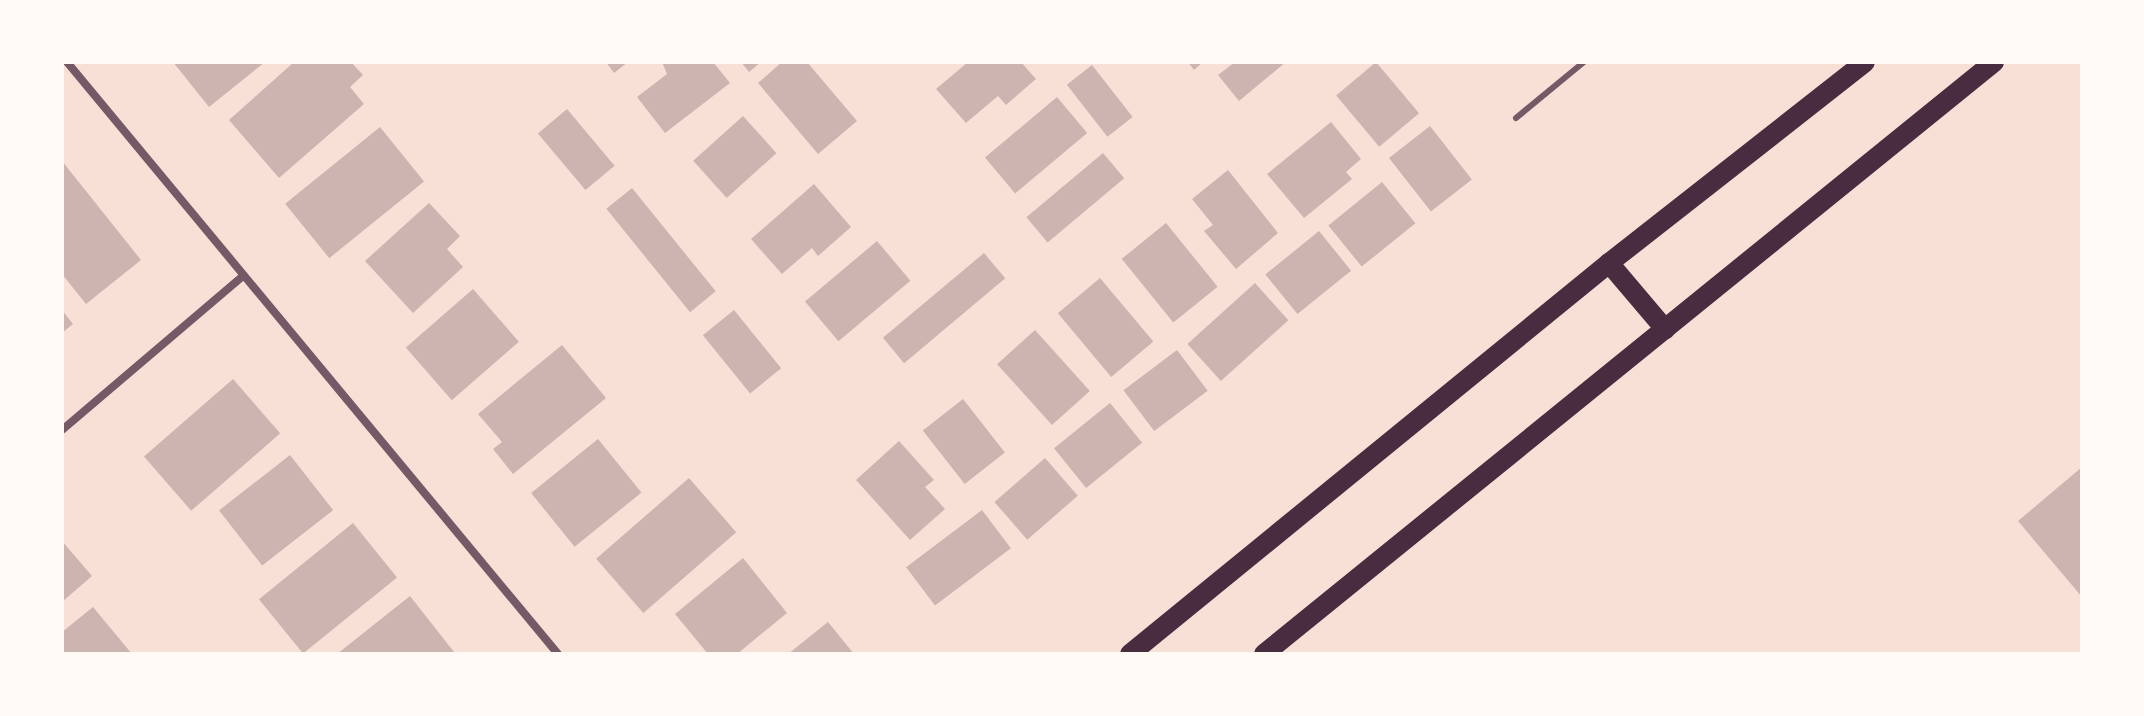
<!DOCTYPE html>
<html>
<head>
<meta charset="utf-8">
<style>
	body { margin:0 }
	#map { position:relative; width:2144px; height:716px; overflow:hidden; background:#f7e1d7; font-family:"Public Sans",sans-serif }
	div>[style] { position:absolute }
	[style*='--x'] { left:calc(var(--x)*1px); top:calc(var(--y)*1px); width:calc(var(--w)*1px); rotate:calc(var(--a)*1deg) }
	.building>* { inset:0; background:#ccb4b1; transform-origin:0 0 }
	.service>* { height:6px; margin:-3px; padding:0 3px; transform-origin:3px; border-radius:3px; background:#755966 }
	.minor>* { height:8px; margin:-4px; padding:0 4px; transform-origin:4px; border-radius:4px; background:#755966 }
	.primary>* { height:20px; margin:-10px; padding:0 10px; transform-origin:10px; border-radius:10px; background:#4a2c40 }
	span { translate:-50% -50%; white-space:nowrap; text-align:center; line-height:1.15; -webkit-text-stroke:6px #fffaf5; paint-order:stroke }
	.frame { position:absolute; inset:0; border:64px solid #fffaf5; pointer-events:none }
</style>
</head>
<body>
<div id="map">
	<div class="building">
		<div style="clip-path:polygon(173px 62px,265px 62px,209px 107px)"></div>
		<div style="clip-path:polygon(294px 62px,351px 62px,363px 75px,350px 87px,364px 104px,279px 178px,229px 120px)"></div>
		<div style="clip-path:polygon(606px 62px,628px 62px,614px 73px)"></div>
		<div style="clip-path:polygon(662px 62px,713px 62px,730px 83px,665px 133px,637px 97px,667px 74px)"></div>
		<div style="clip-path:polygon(741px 62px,761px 62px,749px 72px)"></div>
		<div style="clip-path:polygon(782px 62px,807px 62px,857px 121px,818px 154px,758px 83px)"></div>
		<div style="clip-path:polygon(968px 62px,1021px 62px,1036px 79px,1006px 105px,998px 96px,966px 123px,936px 89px)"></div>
		<div style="clip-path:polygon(1188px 62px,1203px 62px,1194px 70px)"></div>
		<div style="clip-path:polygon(1235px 62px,1286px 62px,1239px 101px,1218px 75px)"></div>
		<div style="left:1376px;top:62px;width:67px;height:52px;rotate:50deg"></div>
		<div style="left:1092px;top:65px;width:66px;height:32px;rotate:52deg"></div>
		<div style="left:1057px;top:97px;width:47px;height:94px;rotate:50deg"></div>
		<div style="left:567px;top:109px;width:74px;height:38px;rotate:50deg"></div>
		<div style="left:743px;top:116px;width:50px;height:67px;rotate:48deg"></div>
		<div style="clip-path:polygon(1331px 122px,1361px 159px,1346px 172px,1352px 179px,1304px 218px,1267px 174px)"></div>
		<div style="left:1430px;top:126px;width:68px;height:52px;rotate:52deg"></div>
		<div style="left:380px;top:127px;width:70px;height:122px;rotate:51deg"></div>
		<div style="left:1103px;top:153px;width:33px;height:100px;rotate:50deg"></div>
		<div style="clip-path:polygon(62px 161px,141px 260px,86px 304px,62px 274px)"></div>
		<div style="clip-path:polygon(1228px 170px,1278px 233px,1236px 269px,1204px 231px,1213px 225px,1192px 199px)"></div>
		<div style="left:1382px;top:182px;width:53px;height:69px;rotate:51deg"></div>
		<div style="clip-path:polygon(814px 184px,851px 227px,818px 256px,812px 248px,782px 274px,751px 239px)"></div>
		<div style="left:632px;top:188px;width:133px;height:33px;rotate:51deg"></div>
		<div style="clip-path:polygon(429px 203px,460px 236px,447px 249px,463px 267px,413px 313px,365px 261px)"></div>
		<div style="left:1166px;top:223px;width:82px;height:57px;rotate:51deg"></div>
		<div style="left:1319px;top:231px;width:51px;height:69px;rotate:51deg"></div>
		<div style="left:877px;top:241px;width:52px;height:94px;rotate:50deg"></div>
		<div style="left:984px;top:253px;width:33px;height:132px;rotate:50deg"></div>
		<div style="left:1100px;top:278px;width:83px;height:55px;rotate:50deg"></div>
		<div style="left:1255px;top:283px;width:50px;height:91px;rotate:48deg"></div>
		<div style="left:473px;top:289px;width:70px;height:89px;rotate:49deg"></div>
		<div style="clip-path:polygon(62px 310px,73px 324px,62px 333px)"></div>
		<div style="left:734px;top:310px;width:75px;height:40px;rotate:51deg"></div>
		<div style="left:1035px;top:330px;width:82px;height:51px;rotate:48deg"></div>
		<div style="clip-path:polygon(562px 345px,606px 398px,513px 474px,493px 449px,502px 442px,478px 414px)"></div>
		<div style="left:1177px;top:350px;width:51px;height:67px;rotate:53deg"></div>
		<div style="left:233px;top:379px;width:72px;height:118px;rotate:49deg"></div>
		<div style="left:963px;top:399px;width:68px;height:51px;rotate:52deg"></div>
		<div style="left:1110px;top:403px;width:51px;height:72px;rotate:51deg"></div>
		<div style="left:598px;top:439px;width:69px;height:86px;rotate:51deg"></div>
		<div style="clip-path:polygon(899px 441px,934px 480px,925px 487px,945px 509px,910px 540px,856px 480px)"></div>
		<div style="left:290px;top:455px;width:70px;height:90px;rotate:52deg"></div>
		<div style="left:1045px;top:458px;width:50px;height:67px;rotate:49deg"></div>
		<div style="clip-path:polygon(2082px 467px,2082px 597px,2018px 521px)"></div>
		<div style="left:689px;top:478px;width:72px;height:123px;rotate:49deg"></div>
		<div style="left:982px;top:510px;width:48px;height:95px;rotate:53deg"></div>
		<div style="left:353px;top:523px;width:70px;height:121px;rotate:51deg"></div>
		<div style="clip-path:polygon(62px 541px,92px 576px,62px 602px)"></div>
		<div style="clip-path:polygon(743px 558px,787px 613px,737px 654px,708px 654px,675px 614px)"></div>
		<div style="clip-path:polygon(410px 596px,454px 652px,337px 654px)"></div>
		<div style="clip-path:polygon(93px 607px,132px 654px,62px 654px,62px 632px)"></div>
		<div style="clip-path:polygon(828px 622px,854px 654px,788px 654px)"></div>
	</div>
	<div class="service">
		<div style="--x:1516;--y:118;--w:88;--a:-39.5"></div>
	</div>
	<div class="minor">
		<div style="--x:67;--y:62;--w:769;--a:50.33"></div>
		<div style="--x:62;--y:430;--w:238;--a:-40.4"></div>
	</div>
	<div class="primary">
		<div style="--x:1609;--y:263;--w:87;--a:49.7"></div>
		<div style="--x:1130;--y:654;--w:618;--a:-39.22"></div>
		<div style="--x:1609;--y:263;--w:325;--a:-38.1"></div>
		<div style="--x:1264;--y:654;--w:940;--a:-39.04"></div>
	</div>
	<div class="frame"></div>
</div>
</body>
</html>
